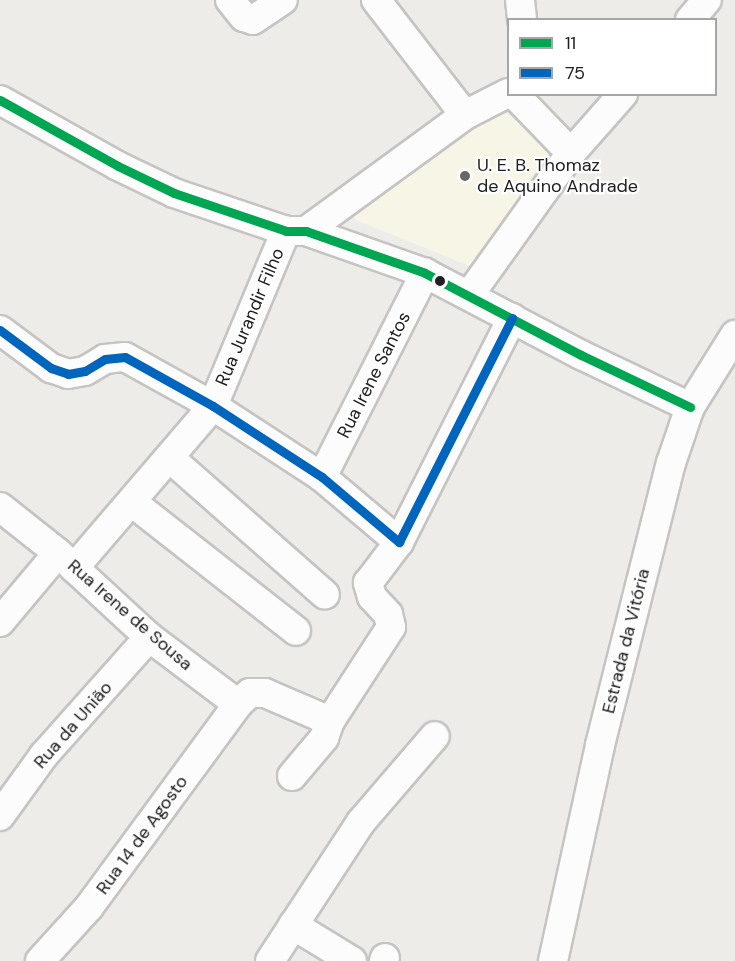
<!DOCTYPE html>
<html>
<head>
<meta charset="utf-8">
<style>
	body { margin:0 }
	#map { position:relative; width:735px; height:961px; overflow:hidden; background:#eeece9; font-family:"DM Sans",sans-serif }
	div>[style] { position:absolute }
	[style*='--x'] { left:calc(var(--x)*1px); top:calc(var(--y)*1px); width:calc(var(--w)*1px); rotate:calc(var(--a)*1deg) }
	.education>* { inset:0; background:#f6f5e6 }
	.roads { filter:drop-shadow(2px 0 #c5c4c3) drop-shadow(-2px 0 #c5c4c3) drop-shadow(0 2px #c5c4c3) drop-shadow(0 -2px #c5c4c3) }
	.minor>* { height:28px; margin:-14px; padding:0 14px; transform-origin:14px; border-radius:14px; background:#fcfcfc }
	.bus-1>* { height:9px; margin:-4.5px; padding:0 4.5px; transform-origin:4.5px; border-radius:4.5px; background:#00a651 }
	.bus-2>* { height:9px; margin:-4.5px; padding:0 4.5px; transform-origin:4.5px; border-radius:4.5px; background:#0065bd }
	.dots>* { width:16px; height:16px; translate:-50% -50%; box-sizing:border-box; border:3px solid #fff; border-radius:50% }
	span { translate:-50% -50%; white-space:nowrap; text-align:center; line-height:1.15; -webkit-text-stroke:4.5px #fff; paint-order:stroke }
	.poi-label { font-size:18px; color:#202020 }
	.left { translate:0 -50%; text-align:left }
	.street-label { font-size:18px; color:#202020 }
	.legend { position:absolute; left:507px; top:18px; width:210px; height:78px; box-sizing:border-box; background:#fff; border:2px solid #a6a6a6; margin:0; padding:8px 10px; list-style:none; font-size:18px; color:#202020 }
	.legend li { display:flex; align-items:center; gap:12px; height:30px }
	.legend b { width:30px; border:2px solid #a6a6a6 }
</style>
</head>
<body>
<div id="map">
	<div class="education">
		<div style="clip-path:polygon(501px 108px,550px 150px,472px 267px,356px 220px,351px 214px,358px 202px)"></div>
	</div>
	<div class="roads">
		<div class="minor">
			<div style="--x:230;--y:0;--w:22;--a:51"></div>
			<div style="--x:244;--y:17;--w:9;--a:18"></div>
			<div style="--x:253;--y:20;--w:36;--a:-34"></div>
			<div style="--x:376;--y:0;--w:145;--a:52.3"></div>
			<div style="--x:520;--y:0;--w:20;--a:84"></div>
			<div style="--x:690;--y:20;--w:26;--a:-50"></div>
			<div style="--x:514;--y:94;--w:82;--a:46"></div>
			<div style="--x:0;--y:100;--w:135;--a:29.2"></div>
			<div style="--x:118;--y:166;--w:62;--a:25.7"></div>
			<div style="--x:174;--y:193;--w:118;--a:18.7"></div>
			<div style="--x:286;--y:231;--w:20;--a:0"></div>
			<div style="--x:306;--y:231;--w:126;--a:19.4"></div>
			<div style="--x:425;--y:273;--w:176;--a:27.7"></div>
			<div style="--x:581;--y:355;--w:121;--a:25.5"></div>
			<div style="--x:306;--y:231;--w:197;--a:-36.1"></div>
			<div style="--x:465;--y:115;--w:48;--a:-27.1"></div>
			<div style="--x:470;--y:294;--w:173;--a:-54.4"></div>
			<div style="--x:571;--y:153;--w:79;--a:-48.6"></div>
			<div style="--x:0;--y:330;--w:64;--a:36.7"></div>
			<div style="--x:51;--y:368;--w:18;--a:19"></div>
			<div style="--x:68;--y:374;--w:17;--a:-10"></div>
			<div style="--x:85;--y:371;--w:23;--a:-31"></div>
			<div style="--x:105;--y:359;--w:20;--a:-6"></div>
			<div style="--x:125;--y:357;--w:101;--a:29.1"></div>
			<div style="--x:213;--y:406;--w:130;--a:33.1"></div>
			<div style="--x:322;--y:477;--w:101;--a:40.2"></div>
			<div style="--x:171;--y:459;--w:205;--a:41.4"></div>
			<div style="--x:322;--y:477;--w:229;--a:-63.2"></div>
			<div style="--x:133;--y:503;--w:207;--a:38.1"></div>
			<div style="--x:0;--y:507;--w:74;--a:38.4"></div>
			<div style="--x:58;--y:553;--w:124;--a:42.7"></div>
			<div style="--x:149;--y:637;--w:111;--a:37"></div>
			<div style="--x:238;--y:704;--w:16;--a:-43"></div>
			<div style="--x:250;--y:693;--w:15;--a:0"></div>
			<div style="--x:265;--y:693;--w:71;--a:23.3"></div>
			<div style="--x:74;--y:568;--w:213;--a:-49.4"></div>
			<div style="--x:213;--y:406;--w:190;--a:-67.4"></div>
			<div style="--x:0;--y:622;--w:90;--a:-50"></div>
			<div style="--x:292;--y:776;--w:50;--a:-49.9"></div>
			<div style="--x:324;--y:738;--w:18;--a:-71"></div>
			<div style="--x:330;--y:721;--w:112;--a:-57"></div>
			<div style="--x:391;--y:627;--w:13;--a:-103"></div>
			<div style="--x:388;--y:614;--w:23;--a:-133"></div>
			<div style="--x:372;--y:597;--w:15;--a:-106"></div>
			<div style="--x:368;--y:583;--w:51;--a:-52.9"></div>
			<div style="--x:399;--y:542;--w:251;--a:-63.2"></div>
			<div style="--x:0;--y:816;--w:75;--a:-54.2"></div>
			<div style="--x:44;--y:755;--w:158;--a:-48.3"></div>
			<div style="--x:293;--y:925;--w:69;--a:31.4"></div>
			<div style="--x:40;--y:961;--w:73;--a:-47.8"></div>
			<div style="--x:89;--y:907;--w:252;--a:-53.7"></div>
			<div style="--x:270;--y:961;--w:166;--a:-56.8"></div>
			<div style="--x:361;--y:822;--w:113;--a:-49.3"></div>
			<div style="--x:384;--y:961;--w:3;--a:-72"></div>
			<div style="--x:553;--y:961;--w:221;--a:-77.7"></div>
			<div style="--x:600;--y:745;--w:291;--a:-75.9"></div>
			<div style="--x:671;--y:463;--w:59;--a:-71.3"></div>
			<div style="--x:690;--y:407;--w:85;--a:-58"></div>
		</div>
	</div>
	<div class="bus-1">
		<div style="--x:0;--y:100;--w:135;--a:29.2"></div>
		<div style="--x:118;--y:166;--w:62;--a:25.7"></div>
		<div style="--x:174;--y:193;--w:118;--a:18.7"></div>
		<div style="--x:286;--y:231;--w:20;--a:0"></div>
		<div style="--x:306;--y:231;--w:126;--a:19.4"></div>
		<div style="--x:425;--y:273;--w:176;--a:27.7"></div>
		<div style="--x:581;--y:355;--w:121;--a:25.5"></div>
	</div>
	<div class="bus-2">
		<div style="--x:0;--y:330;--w:64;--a:36.7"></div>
		<div style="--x:51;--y:368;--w:18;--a:19"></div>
		<div style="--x:68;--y:374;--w:17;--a:-10"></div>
		<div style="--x:85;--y:371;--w:23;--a:-31"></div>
		<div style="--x:105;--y:359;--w:20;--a:-6"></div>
		<div style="--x:125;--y:357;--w:101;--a:29.1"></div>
		<div style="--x:213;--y:406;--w:130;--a:33.1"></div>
		<div style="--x:322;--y:477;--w:101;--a:40.2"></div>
		<div style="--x:399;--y:542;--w:251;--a:-63.2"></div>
	</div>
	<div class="dots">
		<div style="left:465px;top:176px;background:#686766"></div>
		<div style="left:440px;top:281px;background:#202020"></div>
	</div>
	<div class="poi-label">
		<span class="left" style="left:477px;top:176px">U. E. B. Thomaz<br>de Aquino Andrade</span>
	</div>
	<div class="street-label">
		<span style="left:250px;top:317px;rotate:-67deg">Rua Jurandir Filho</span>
		<span style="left:374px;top:375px;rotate:-63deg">Rua Irene Santos</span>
		<span style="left:130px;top:615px;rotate:41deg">Rua Irene de Sousa</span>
		<span style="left:626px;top:641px;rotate:-76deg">Estrada da Vitória</span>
		<span style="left:73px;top:725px;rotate:-49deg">Rua da União</span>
		<span style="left:142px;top:835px;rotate:-54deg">Rua 14 de Agosto</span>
	</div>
	<ul class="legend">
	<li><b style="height:8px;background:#00a651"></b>11</li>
	<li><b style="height:8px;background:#0065bd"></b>75</li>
	</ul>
</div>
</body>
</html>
